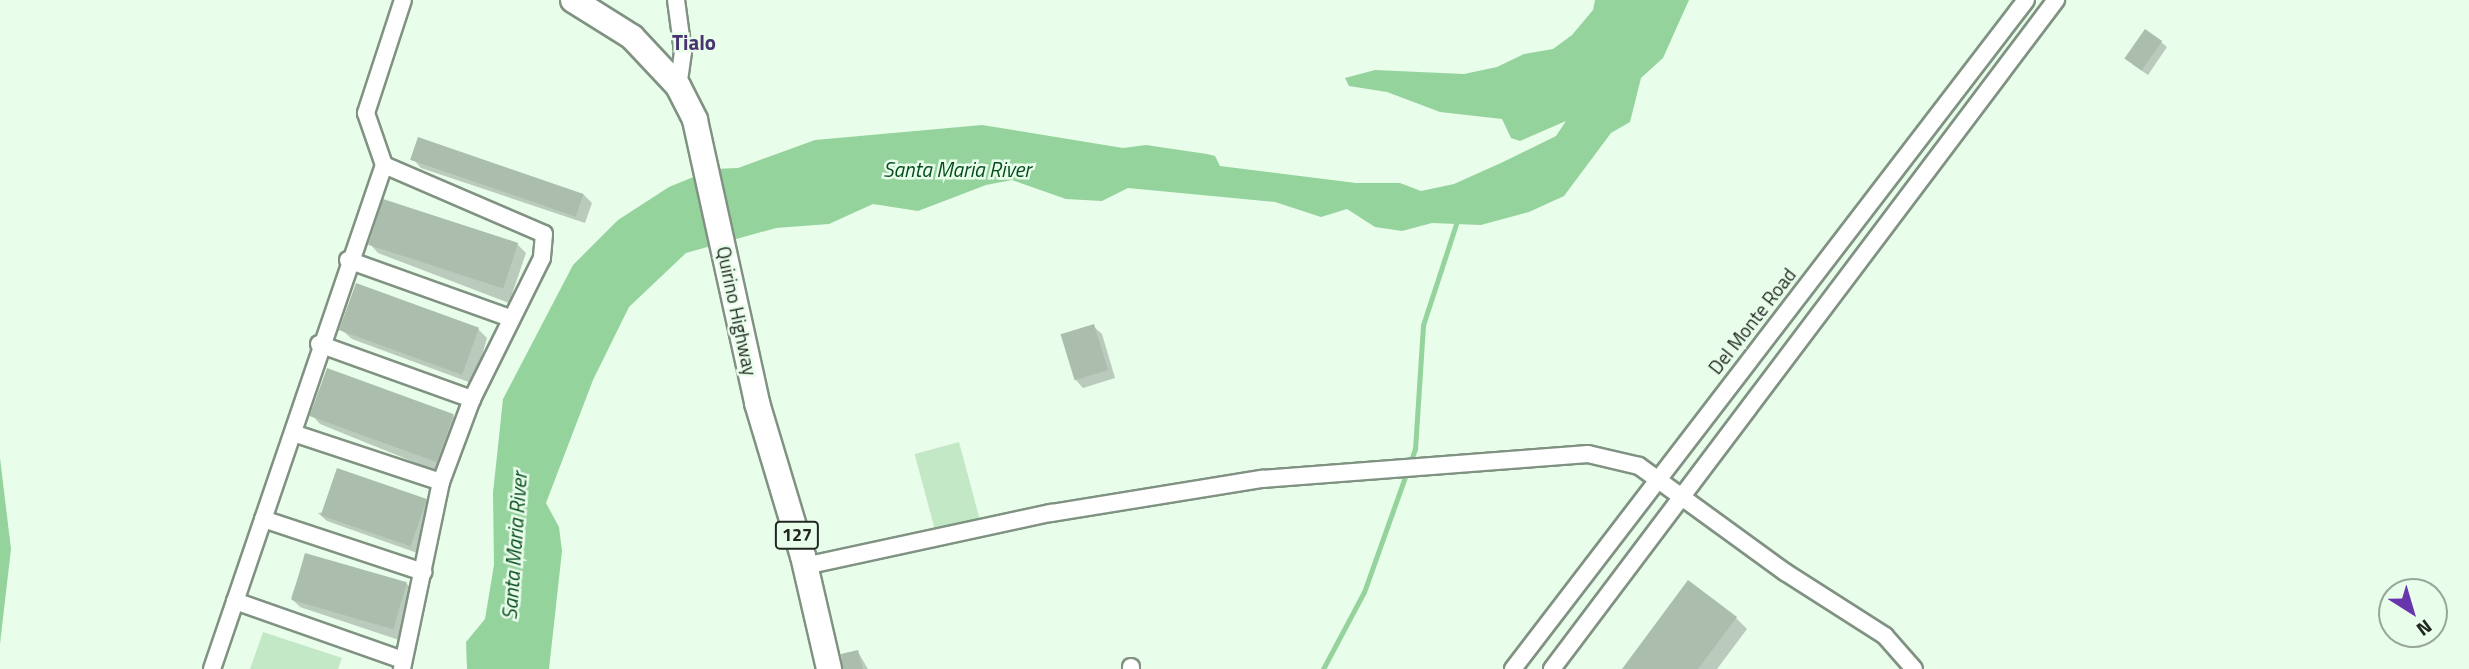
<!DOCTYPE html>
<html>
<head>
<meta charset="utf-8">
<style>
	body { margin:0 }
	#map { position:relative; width:2469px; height:669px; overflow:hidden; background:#e9fdeb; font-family:"Titillium Web",sans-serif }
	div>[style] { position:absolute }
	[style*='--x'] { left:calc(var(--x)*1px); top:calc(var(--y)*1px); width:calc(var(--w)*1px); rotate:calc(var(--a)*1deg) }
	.green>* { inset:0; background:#c2e8c6; transform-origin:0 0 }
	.water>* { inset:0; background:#95d39d }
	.shadow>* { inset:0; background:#0003 }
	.stream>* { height:5px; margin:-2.5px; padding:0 2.5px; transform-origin:2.5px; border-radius:2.5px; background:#95d39d }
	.building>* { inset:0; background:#abbead; transform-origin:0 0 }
	.roads { filter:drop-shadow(2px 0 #809282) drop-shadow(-2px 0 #809282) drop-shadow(0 2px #809282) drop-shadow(0 -2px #809282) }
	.minor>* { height:16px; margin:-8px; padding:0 8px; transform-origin:8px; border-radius:8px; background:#fff }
	.primary>* { height:24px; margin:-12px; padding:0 12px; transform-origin:12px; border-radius:12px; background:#fff }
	span { translate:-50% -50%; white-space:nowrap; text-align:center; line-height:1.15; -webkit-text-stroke:5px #e9fdeb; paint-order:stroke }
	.shield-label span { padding:2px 5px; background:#e9fdeb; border:2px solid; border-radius:5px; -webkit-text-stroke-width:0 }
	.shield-label { font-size:18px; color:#202721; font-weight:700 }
	.street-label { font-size:19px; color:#202721 }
	.neighbourhood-label { font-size:21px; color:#493470; font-weight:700 }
	.water-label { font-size:21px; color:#064d1d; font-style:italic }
	.north { position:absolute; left:2378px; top:578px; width:70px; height:70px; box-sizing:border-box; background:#e9fdeb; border:2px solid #99a79a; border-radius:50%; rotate:143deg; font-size:19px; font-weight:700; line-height:28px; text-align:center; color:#202721 }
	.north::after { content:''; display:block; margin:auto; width:24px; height:32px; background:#6735ac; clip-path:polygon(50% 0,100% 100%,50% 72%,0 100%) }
</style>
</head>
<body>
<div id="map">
	<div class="green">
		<div style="left:959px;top:442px;width:85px;height:46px;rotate:75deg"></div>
		<div style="clip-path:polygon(263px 632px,342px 658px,338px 669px,250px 669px)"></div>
	</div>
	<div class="water">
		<div style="clip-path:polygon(1595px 0,1689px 0,1663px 58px,1641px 78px,1630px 122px,1611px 133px,1564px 196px,1529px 212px,1481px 225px,1432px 223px,1402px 231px,1375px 227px,1347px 209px,1321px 217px,1275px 202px,1128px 188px,1102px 201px,1066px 199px,1012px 180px,986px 185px,918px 211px,873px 204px,829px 224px,776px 228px,686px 253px,629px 307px,593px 380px,546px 503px,559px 527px,562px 551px,549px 669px,467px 669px,466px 642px,485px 619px,494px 565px,493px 493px,503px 399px,573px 265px,618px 220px,669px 187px,713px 169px,738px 168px,815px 140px,982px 125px,1123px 148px,1146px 145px,1207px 154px,1215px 156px,1220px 166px,1356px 183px,1400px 183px,1421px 191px,1454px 184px,1503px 162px,1556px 136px,1566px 121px,1520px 141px,1511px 138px,1502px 119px,1440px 112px,1387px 92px,1349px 86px,1345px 78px,1375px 70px,1464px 74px,1497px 67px,1524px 54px,1553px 49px,1572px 35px,1593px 10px)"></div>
		<div style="clip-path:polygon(0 458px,11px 549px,0 644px)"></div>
	</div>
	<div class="shadow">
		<div style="clip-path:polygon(2161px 42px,2167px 47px,2148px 75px,2132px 64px)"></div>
		<div style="clip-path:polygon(413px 159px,583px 194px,592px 203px,585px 223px,421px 168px)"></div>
		<div style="clip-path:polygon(370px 244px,517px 244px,526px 253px,509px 303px,378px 253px)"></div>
		<div style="clip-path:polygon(1093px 326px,1102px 334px,1115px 378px,1083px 388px,1075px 379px)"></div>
		<div style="clip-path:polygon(478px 329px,487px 338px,474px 384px,352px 339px,343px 331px)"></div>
		<div style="clip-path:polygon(312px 415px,453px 416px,461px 424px,441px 473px,320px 424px)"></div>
		<div style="clip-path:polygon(426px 500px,434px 509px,420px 554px,327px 521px,318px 513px)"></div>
		<div style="clip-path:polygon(306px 555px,407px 584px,415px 592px,399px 640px,300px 607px,291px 598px)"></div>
		<div style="clip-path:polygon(1736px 618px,1747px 629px,1717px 669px,1624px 669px)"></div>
		<div style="clip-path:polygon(858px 652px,868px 669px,845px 669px)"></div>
	</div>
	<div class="stream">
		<div style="--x:1323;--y:669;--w:87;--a:-62"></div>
		<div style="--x:1364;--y:592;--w:152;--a:-70.4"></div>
		<div style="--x:1415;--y:449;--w:124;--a:-86.3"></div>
		<div style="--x:1423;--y:325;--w:113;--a:-71.9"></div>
	</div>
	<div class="building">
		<div style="left:2145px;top:29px;width:21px;height:36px;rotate:35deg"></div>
		<div style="left:418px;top:137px;width:175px;height:24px;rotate:19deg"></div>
		<div style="left:383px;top:199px;width:142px;height:48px;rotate:18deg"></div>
		<div style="left:356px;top:283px;width:131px;height:50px;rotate:20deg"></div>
		<div style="left:1094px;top:324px;width:48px;height:35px;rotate:73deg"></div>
		<div style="left:327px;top:368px;width:135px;height:51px;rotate:20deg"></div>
		<div style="left:337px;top:468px;width:95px;height:50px;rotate:19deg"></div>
		<div style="left:305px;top:553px;width:106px;height:49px;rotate:16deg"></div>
		<div style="clip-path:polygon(1688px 580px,1737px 617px,1698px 669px,1622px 669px)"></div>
		<div style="clip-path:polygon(858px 650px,863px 669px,843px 669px,841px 654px)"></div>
	</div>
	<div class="roads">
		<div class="minor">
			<div style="--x:676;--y:0;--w:52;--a:82.3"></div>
			<div style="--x:683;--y:52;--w:34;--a:98"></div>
			<div style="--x:384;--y:165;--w:174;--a:23.3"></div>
			<div style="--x:544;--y:234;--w:24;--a:95"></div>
			<div style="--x:542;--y:258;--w:157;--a:116.4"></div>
			<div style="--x:472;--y:399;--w:89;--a:110.5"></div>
			<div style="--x:441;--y:482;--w:191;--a:101.8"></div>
			<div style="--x:348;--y:260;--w:172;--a:19.7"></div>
			<div style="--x:319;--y:344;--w:163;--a:19.8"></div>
			<div style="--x:293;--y:433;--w:156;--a:18.3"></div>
			<div style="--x:263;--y:519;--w:169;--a:18.3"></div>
			<div style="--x:805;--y:566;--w:252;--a:-12.2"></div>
			<div style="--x:1051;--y:513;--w:214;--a:-9.2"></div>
			<div style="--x:1262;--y:479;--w:327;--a:-4.4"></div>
			<div style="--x:1588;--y:454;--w:52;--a:13.2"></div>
			<div style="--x:1639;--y:466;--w:180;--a:36"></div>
			<div style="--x:1785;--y:572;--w:119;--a:32.6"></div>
			<div style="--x:1885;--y:636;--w:44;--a:48.7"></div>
			<div style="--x:235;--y:601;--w:178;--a:19.4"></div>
			<div style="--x:212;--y:669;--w:533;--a:-71.16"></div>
			<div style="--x:384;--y:165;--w:55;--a:-109.1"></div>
			<div style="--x:366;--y:113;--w:119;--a:-71.9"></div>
			<div style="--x:1131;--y:669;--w:2;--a:-90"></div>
			<div style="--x:1513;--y:669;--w:843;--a:-52.52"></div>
			<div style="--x:1552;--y:669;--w:838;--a:-53.01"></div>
		</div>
		<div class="primary">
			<div style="--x:573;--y:0;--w:70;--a:32.1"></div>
			<div style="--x:632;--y:37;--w:67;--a:46.8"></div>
			<div style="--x:678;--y:86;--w:38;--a:63"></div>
			<div style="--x:695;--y:120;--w:290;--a:77.6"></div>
			<div style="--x:757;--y:403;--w:160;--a:73.3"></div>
			<div style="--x:803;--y:556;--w:116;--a:77"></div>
		</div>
	</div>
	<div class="shield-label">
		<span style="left:797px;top:535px">127</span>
	</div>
	<div class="street-label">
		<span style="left:737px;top:311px;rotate:78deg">Quirino Highway</span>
		<span style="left:1752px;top:321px;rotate:-52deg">Del Monte Road</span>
	</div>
	<div class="neighbourhood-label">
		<span style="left:694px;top:42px">Tialo</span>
	</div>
	<div class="water-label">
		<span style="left:957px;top:169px">Santa Maria River</span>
		<span style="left:514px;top:546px;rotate:-86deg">Santa Maria River</span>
	</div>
	<div class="north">N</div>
</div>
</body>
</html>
